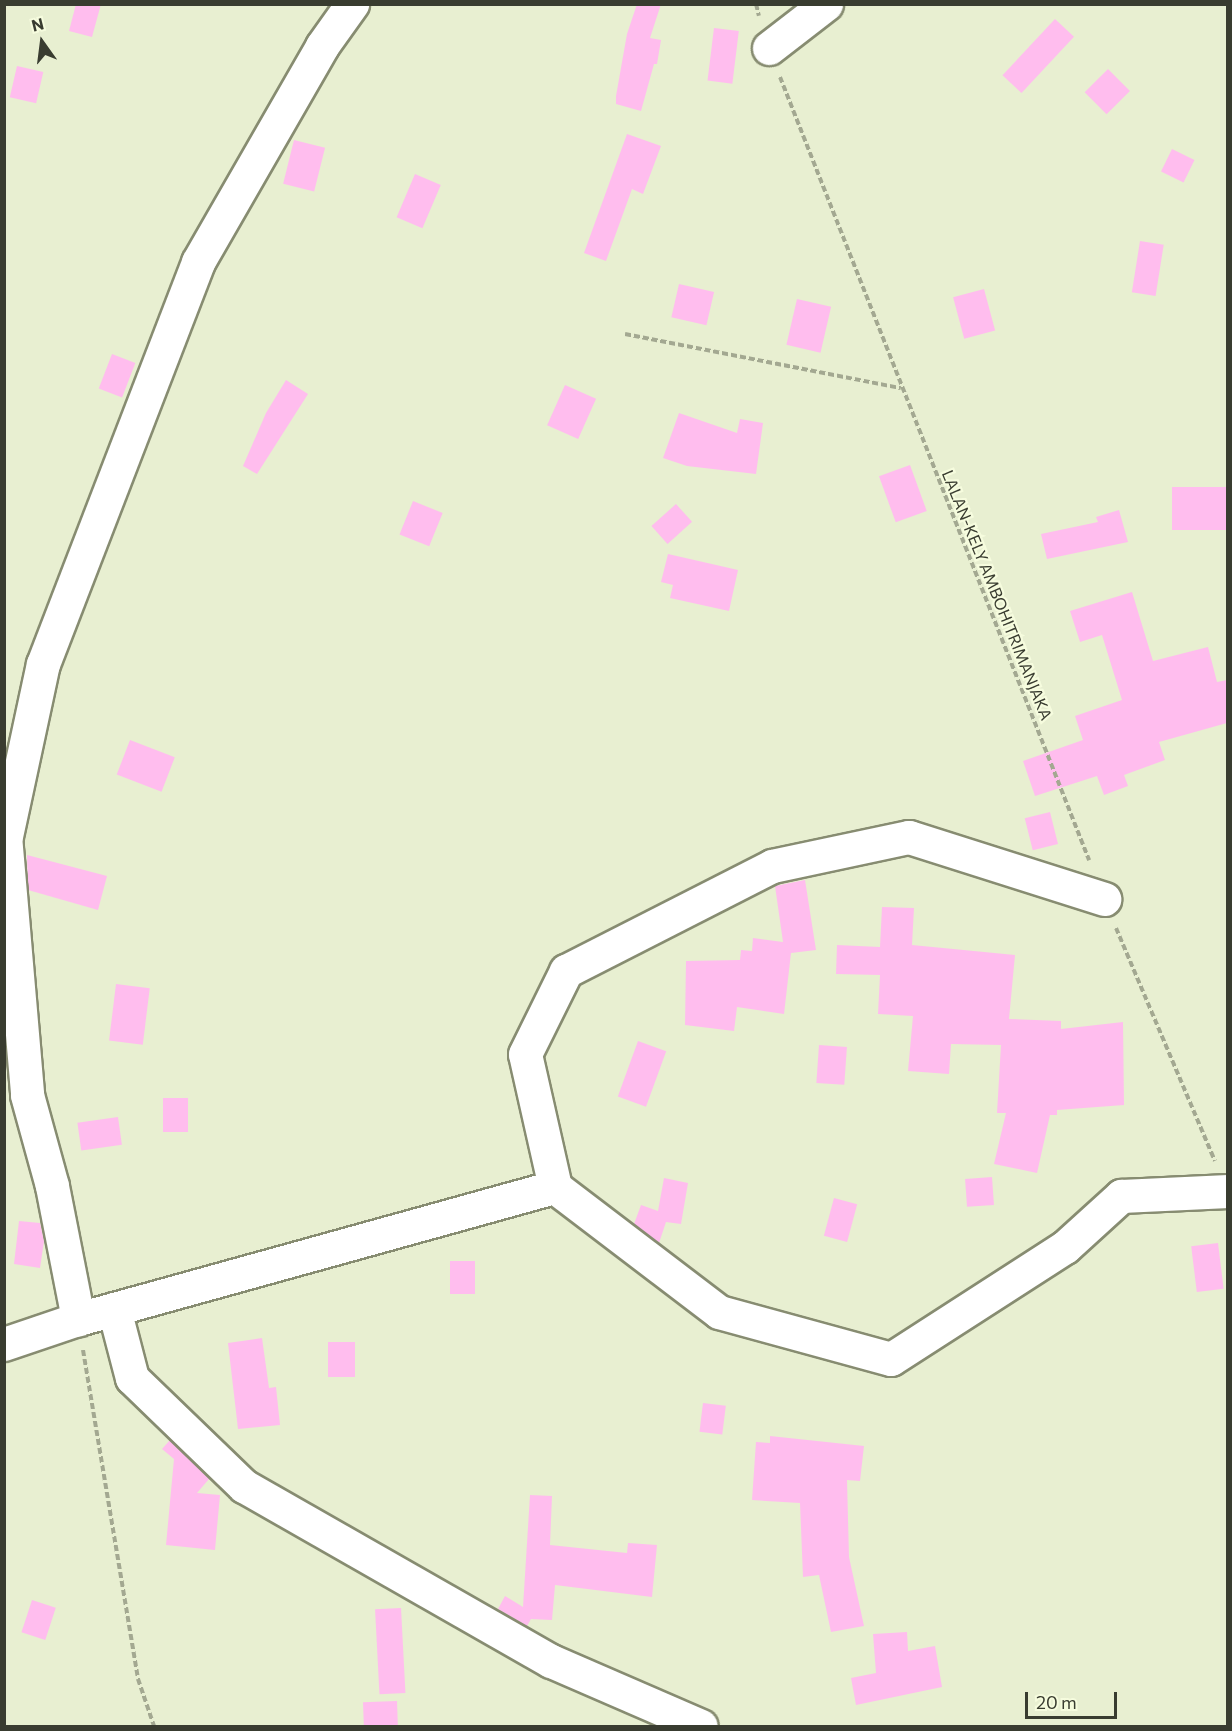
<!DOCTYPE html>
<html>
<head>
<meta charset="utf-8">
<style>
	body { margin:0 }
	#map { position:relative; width:1232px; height:1731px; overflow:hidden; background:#e8efd1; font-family:Commissioner,sans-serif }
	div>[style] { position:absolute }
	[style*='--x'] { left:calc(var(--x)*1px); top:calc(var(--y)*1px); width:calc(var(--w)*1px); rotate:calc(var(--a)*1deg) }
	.building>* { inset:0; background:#ffbdee; transform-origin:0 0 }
	.path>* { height:4px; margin-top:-2px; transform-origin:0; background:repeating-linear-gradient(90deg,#a3a891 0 6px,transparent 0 9px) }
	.roads { filter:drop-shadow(2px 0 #878c71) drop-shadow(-2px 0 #878c71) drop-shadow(0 2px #878c71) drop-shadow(0 -2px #878c71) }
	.minor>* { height:33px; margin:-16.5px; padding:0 16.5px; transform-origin:16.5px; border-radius:16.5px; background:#fff }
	span { translate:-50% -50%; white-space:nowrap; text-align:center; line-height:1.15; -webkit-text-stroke:4.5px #f6fcde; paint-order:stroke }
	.street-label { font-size:16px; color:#393c30 }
	.frame { position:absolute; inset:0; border:6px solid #393c30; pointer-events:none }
	.north { position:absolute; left:12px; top:12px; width:60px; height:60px; -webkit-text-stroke:4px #f6fcde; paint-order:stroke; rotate:346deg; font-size:16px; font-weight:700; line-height:24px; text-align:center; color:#393c30 }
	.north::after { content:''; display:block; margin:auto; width:21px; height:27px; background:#393c30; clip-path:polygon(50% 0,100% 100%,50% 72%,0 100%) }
	.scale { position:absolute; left:1025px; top:1692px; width:92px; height:27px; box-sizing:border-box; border:3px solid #393c30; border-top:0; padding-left:8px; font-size:18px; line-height:21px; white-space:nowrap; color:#393c30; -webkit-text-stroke:4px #f6fcde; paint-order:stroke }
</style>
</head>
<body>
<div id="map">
	<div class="building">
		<div style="clip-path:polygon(76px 4px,101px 4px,92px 37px,69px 31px)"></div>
		<div style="clip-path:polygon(637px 4px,661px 4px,650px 38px,661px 40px,657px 64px,654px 64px,641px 111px,616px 104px,616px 96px,627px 34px)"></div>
		<div style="left:1055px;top:19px;width:26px;height:77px;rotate:43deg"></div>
		<div style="left:714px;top:28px;width:25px;height:53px;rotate:7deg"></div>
		<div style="left:17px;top:66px;width:27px;height:32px;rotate:13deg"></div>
		<div style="left:1108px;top:69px;width:31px;height:33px;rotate:45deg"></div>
		<div style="clip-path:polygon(627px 134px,661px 146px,643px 194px,632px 189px,606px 261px,584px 253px)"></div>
		<div style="left:294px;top:140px;width:32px;height:45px;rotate:14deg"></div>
		<div style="left:1172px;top:149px;width:25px;height:25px;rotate:26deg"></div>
		<div style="left:415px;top:174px;width:28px;height:47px;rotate:23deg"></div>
		<div style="left:1140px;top:241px;width:24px;height:52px;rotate:9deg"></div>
		<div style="left:679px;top:284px;width:36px;height:34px;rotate:13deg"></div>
		<div style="left:984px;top:289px;width:43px;height:32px;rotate:75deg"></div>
		<div style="left:797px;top:299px;width:35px;height:47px;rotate:13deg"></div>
		<div style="left:112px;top:354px;width:25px;height:37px;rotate:21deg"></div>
		<div style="clip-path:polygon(286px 380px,308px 394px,257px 474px,243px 466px,266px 413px)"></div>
		<div style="left:565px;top:385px;width:34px;height:44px;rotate:24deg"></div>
		<div style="clip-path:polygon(679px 413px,737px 433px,740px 419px,763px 423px,756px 474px,687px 466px,663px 458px)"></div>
		<div style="left:910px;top:465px;width:49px;height:33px;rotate:70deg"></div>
		<div style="left:1227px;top:487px;width:43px;height:55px;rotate:90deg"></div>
		<div style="left:413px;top:501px;width:32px;height:36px;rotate:22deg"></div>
		<div style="left:676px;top:504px;width:24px;height:33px;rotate:48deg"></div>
		<div style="clip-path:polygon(1119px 510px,1128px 542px,1047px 559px,1041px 534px,1098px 522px,1096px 517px)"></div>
		<div style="clip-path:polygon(668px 554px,738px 570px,729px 611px,670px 598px,673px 585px,661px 582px)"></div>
		<div style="clip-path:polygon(1132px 592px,1153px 661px,1208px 647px,1217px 682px,1227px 680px,1227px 723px,1159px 742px,1165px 760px,1124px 775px,1128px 786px,1104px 795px,1097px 776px,1035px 796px,1023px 761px,1083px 740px,1075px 716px,1122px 700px,1102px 635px,1080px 642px,1070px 611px)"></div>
		<div style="left:130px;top:740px;width:48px;height:37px;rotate:21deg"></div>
		<div style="left:1050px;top:812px;width:33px;height:26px;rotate:76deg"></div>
		<div style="clip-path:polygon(27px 855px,107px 876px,98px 910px,28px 890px)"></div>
		<div style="clip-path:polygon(805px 880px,816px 950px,791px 953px,784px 1014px,737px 1007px,734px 1031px,685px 1025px,686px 961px,740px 960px,741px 950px,752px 951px,753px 938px,783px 942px,775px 886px)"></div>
		<div style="clip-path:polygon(882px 907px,914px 908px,912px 945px,1015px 955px,1009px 1019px,1061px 1021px,1061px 1029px,1123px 1022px,1124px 1105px,1057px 1110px,1057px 1115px,1050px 1115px,1037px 1173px,994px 1164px,1006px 1113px,997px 1113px,1001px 1045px,951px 1044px,949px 1074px,908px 1071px,913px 1016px,878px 1014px,880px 975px,836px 974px,837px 945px,880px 947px)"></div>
		<div style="left:116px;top:984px;width:34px;height:57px;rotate:7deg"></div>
		<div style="left:638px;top:1041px;width:30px;height:59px;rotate:20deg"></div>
		<div style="left:819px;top:1045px;width:28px;height:38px;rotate:4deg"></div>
		<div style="left:163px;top:1098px;width:25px;height:34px"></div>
		<div style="left:118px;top:1117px;width:28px;height:41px;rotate:82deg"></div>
		<div style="left:992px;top:1177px;width:28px;height:27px;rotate:86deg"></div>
		<div style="clip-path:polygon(664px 1178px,688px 1183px,681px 1224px,666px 1222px,659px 1243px,634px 1224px,641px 1205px,658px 1211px)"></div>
		<div style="left:834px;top:1198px;width:24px;height:39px;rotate:15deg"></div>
		<div style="clip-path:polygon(19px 1221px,40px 1223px,44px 1241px,40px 1268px,14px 1264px)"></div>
		<div style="left:1218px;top:1243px;width:46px;height:27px;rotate:83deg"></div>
		<div style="left:450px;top:1261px;width:25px;height:33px"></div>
		<div style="clip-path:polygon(262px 1338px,269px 1388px,276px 1387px,280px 1425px,238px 1429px,228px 1343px)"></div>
		<div style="left:328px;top:1342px;width:27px;height:35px"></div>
		<div style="left:703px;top:1403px;width:23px;height:29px;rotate:7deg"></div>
		<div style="clip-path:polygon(770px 1436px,864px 1446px,860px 1481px,847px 1480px,849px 1557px,864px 1626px,831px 1632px,819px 1575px,803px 1577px,800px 1503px,752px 1500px,756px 1442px,770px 1443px)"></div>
		<div style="clip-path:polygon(170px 1440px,209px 1479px,197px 1493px,220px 1495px,215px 1550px,166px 1545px,174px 1459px,162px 1449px)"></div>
		<div style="clip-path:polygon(530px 1495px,552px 1496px,550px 1545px,627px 1553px,628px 1543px,657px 1545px,652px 1597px,555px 1585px,552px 1620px,531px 1619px,527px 1626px,498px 1609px,505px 1596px,523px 1607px)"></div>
		<div style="left:32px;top:1600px;width:25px;height:34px;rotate:18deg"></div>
		<div style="left:401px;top:1608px;width:85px;height:26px;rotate:87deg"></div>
		<div style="clip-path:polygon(907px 1632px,908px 1651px,935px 1646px,942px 1687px,856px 1705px,851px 1678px,876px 1673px,873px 1634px)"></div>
		<div style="left:397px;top:1701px;width:25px;height:34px;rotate:88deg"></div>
	</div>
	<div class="path">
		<div style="--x:756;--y:4;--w:12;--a:76"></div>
		<div style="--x:780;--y:77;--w:842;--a:68.46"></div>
		<div style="--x:625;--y:334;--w:281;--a:11.1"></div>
		<div style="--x:1116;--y:928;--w:253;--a:67"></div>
		<div style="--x:83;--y:1350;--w:334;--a:80.5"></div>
		<div style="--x:138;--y:1679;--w:50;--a:71.2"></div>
	</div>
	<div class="roads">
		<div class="minor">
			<div style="--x:769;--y:48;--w:72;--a:-37.7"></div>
			<div style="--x:4;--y:824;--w:272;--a:85.1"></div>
			<div style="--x:27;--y:1095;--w:94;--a:74.6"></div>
			<div style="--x:52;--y:1186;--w:136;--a:78.9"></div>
			<div style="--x:6;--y:836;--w:176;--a:-77.9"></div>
			<div style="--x:43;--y:664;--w:431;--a:-68.9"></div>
			<div style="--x:198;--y:262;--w:249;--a:-60.1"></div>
			<div style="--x:322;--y:46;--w:52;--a:-54.5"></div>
			<div style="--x:555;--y:1187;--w:206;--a:37.3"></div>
			<div style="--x:719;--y:1312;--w:178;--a:15.3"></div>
			<div style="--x:891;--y:1359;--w:207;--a:-32.8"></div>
			<div style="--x:1065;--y:1247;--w:76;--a:-42.3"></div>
			<div style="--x:1121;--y:1196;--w:107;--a:-2.7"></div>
			<div style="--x:114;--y:1309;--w:71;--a:75.4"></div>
			<div style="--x:132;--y:1378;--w:156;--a:44"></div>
			<div style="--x:244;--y:1486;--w:353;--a:29.7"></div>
			<div style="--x:551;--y:1661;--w:163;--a:23.4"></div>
			<div style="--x:4;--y:1344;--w:78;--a:-18.7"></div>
			<div style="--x:78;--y:1319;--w:495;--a:-15.5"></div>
			<div style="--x:555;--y:1187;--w:136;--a:-102.7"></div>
			<div style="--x:525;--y:1054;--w:93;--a:-63.7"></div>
			<div style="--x:566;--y:971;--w:231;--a:-27"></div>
			<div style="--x:772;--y:866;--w:140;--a:-12"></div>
			<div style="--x:909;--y:837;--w:205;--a:17.6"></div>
		</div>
	</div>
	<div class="street-label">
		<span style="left:997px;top:595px;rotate:68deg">LALAN-KELY AMBOHITRIMANJAKA</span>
	</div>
	<div class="frame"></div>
	<div class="north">N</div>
	<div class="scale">20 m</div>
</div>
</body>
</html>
